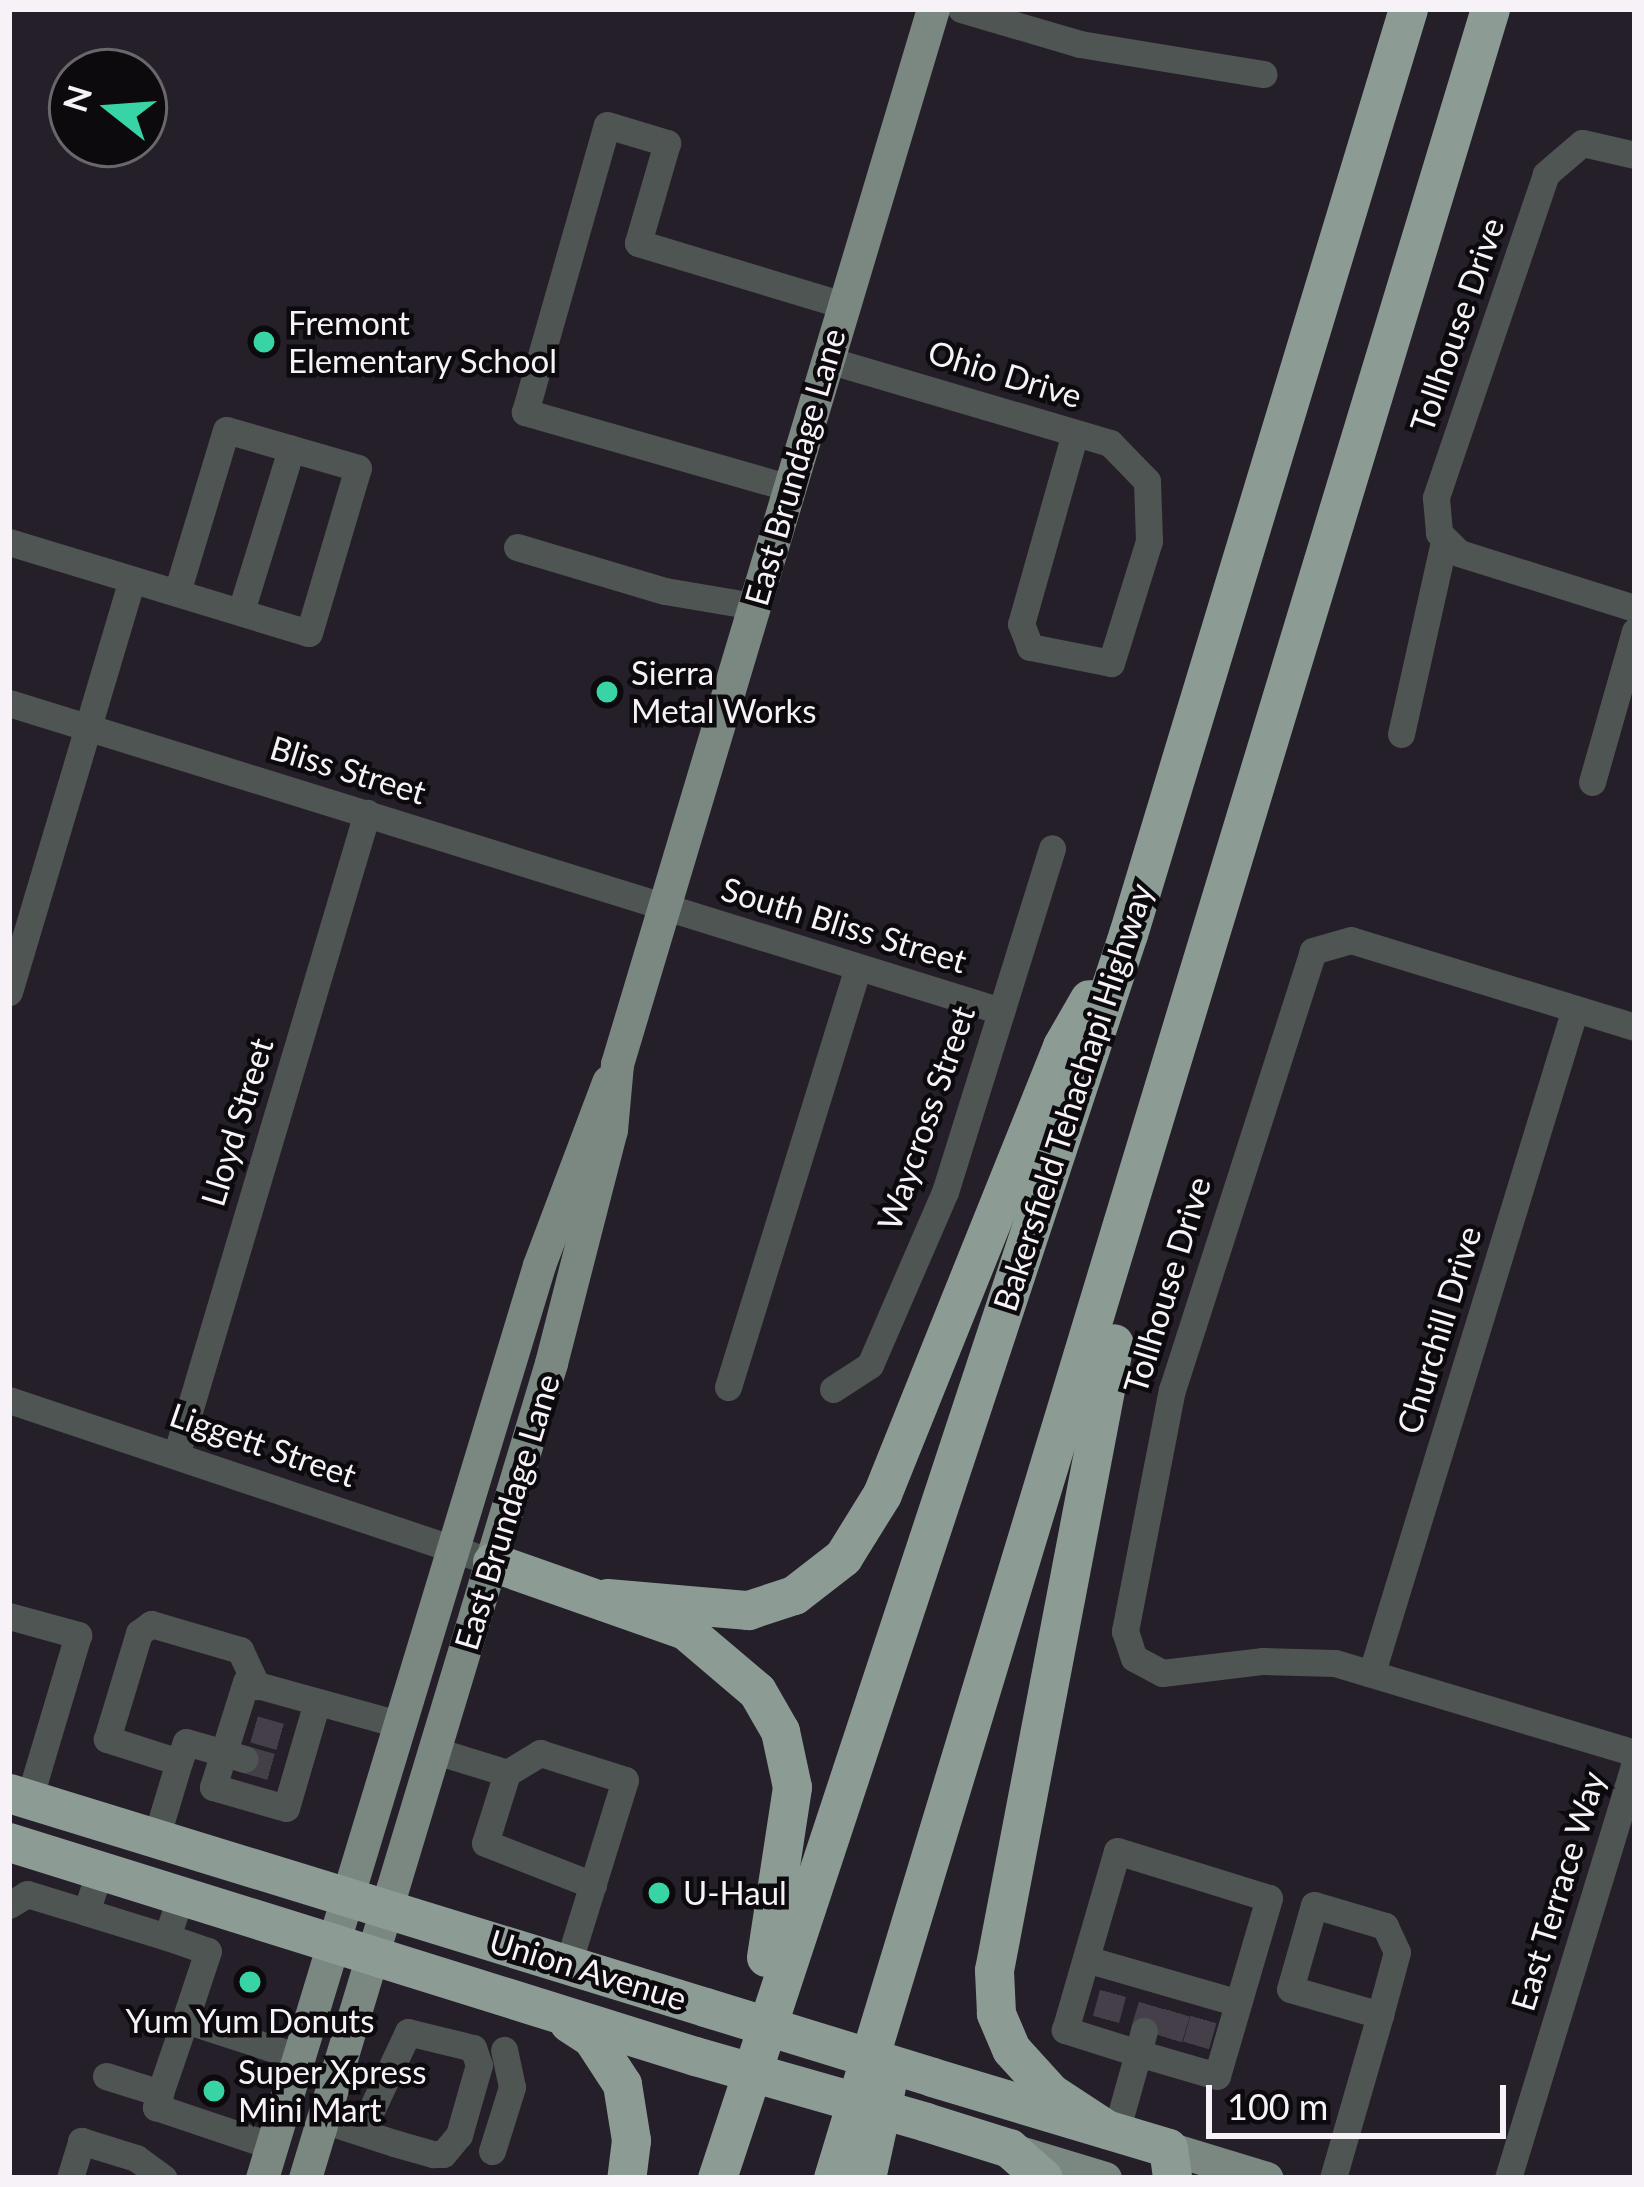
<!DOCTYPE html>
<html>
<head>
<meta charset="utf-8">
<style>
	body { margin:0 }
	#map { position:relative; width:1644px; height:2187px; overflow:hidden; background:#251f29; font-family:Lato,sans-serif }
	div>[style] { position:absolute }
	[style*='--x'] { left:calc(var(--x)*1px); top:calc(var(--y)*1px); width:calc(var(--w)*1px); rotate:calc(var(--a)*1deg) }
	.minor-tunnel>* { height:27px; margin-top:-13.5px; transform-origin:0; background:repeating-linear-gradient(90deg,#443f48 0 27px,transparent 0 41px) }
	.minor>* { height:27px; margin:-13.5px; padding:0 13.5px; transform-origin:13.5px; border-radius:13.5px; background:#4f5552 }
	.major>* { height:33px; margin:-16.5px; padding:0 16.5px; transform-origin:16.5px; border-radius:16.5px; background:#7b8882 }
	.highway>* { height:39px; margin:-19.5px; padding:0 19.5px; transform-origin:19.5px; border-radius:19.5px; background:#8c9c95 }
	.highway-bridge>* { height:39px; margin:-19.5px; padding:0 19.5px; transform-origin:19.5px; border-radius:19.5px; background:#8c9c95 }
	.dots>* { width:33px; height:33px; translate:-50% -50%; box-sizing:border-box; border:6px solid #0d0a0e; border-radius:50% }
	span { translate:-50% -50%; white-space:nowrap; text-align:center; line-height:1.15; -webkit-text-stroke:9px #0d0a0e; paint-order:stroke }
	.poi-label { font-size:33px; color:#f6f2f8 }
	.left { translate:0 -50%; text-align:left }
	.street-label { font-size:33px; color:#f6f2f8 }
	.frame { position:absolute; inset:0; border:12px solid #f6f2f8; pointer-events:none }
	.north { position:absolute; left:48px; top:48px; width:120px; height:120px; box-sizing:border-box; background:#0d0a0e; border:3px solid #6a676c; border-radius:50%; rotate:287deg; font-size:33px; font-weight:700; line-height:48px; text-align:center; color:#f6f2f8 }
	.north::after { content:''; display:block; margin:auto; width:42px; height:54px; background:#38d4a6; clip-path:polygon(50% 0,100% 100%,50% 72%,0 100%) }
	.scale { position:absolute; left:1206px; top:2085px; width:300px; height:54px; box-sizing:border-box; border:6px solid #f6f2f8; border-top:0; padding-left:15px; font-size:36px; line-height:42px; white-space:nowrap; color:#f6f2f8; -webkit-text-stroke:9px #0d0a0e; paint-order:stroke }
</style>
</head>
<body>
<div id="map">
	<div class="minor-tunnel">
		<div style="--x:254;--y:1729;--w:33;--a:16"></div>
		<div style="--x:245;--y:1759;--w:33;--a:16"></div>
		<div style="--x:1106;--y:2019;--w:30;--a:-75"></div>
		<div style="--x:1144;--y:2031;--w:31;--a:-73"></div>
		<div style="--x:1169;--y:2038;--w:28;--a:-73"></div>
		<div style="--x:1196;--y:2045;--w:29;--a:-74"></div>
	</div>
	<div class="minor">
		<div style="--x:961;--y:9;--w:124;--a:16.4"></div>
		<div style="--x:1080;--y:44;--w:186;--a:9.3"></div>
		<div style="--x:1635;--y:155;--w:54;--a:-167.2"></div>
		<div style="--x:1582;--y:143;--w:48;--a:139.3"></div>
		<div style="--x:1546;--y:174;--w:342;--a:108.8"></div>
		<div style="--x:1436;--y:498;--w:35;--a:85"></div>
		<div style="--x:1439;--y:533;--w:28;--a:45"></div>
		<div style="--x:1459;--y:553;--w:184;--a:17.4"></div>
		<div style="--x:828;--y:360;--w:294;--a:16.4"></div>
		<div style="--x:1110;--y:443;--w:53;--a:45.8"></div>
		<div style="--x:1147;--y:481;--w:60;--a:88.1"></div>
		<div style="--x:1149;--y:541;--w:128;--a:107.3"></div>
		<div style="--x:1111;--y:663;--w:83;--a:-168.8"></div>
		<div style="--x:1030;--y:647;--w:25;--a:-111"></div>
		<div style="--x:1021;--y:624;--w:198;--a:-74.2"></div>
		<div style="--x:790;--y:488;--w:276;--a:-164"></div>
		<div style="--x:525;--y:412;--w:298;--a:-74.1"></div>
		<div style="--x:607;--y:125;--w:63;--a:16.7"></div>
		<div style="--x:667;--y:143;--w:104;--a:106.2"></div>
		<div style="--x:638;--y:243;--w:214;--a:16.8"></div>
		<div style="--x:9;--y:542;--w:313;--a:16.9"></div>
		<div style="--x:309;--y:633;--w:172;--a:-73.5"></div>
		<div style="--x:358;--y:468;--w:137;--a:-163.9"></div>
		<div style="--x:226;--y:430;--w:169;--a:106.8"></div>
		<div style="--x:517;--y:547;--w:154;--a:16.6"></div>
		<div style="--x:665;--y:591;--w:90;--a:9.6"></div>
		<div style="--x:241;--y:611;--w:170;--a:-72.8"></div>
		<div style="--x:9;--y:703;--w:1039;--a:17.25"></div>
		<div style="--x:1401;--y:734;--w:198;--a:-77.4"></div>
		<div style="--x:1592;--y:782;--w:157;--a:-74.1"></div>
		<div style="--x:9;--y:992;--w:424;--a:-73.4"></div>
		<div style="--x:1635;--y:1027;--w:297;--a:-163"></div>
		<div style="--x:1351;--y:940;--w:40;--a:164"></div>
		<div style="--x:1313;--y:951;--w:460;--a:107.8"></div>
		<div style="--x:1172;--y:1389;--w:247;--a:101"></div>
		<div style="--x:1125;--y:1631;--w:28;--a:72"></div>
		<div style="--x:1134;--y:1658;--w:32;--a:28"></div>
		<div style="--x:1162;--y:1673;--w:102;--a:-6.8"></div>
		<div style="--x:1263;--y:1661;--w:72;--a:1.6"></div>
		<div style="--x:1335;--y:1663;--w:313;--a:16.7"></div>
		<div style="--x:728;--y:1387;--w:439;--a:-72.8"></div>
		<div style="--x:833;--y:1389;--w:44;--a:-33"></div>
		<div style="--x:870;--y:1365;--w:189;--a:-66.6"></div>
		<div style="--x:945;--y:1192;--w:360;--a:-72.7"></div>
		<div style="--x:9;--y:1400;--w:509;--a:18.54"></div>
		<div style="--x:177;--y:1452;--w:667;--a:-73.44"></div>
		<div style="--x:9;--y:1616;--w:72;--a:15.4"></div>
		<div style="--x:78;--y:1635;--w:171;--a:106.6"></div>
		<div style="--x:1372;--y:1672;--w:693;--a:-72.98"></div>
		<div style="--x:317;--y:1702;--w:110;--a:106.3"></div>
		<div style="--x:286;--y:1808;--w:76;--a:-164"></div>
		<div style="--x:213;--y:1787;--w:110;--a:-72.6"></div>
		<div style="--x:246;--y:1682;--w:159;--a:15.4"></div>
		<div style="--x:436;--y:1751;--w:74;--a:17.2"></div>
		<div style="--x:507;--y:1773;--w:39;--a:-31"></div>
		<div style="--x:540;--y:1753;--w:89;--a:17.6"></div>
		<div style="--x:625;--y:1780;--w:193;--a:107.2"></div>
		<div style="--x:179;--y:1762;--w:21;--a:-71"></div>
		<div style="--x:186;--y:1742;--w:61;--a:16.1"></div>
		<div style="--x:507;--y:1773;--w:73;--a:107.4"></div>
		<div style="--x:485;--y:1843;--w:116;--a:21.3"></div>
		<div style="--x:156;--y:1838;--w:79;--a:-73.2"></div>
		<div style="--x:179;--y:1762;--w:76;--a:-162.3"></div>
		<div style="--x:107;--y:1739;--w:111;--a:-73.2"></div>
		<div style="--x:139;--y:1633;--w:15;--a:-37"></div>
		<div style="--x:151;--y:1624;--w:93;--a:16.3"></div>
		<div style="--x:240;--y:1650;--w:40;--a:65"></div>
		<div style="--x:100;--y:1870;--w:44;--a:108.4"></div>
		<div style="--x:86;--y:1912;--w:85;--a:17.2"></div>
		<div style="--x:181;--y:1895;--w:44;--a:108.4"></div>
		<div style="--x:167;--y:1937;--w:43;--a:18.9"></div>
		<div style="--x:208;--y:1951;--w:73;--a:108.4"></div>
		<div style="--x:185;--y:2020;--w:120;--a:18"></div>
		<div style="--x:9;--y:1905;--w:21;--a:-31"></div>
		<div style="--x:27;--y:1894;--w:62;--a:17"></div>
		<div style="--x:1086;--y:1959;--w:158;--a:16.1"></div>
		<div style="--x:106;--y:2076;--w:57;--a:17.5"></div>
		<div style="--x:160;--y:2093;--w:77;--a:-71.1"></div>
		<div style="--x:160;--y:2093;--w:15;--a:106"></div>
		<div style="--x:156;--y:2107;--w:122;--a:18.6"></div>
		<div style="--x:323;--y:2120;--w:75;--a:17.9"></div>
		<div style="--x:394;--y:2143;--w:41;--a:15.8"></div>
		<div style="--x:433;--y:2154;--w:10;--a:0"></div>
		<div style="--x:443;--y:2154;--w:25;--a:-50"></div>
		<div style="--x:459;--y:2135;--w:73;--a:-74.1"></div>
		<div style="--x:479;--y:2065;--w:18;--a:-109"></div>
		<div style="--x:473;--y:2048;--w:67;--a:-166.2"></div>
		<div style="--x:408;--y:2032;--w:110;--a:115.2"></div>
		<div style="--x:1116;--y:2132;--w:82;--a:-74.4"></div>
		<div style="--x:1138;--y:2053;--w:77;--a:-162.5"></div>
		<div style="--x:1065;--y:2030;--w:186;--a:-73.8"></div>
		<div style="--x:1117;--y:1851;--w:159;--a:17.2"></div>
		<div style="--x:1269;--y:1898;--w:185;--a:106.3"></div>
		<div style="--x:1217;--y:2076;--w:82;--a:-163.8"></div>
		<div style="--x:1138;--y:2053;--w:23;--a:-75"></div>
		<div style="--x:492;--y:2151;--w:67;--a:-72.6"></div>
		<div style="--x:512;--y:2087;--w:38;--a:-102"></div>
		<div style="--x:70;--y:2178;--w:39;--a:-73"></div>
		<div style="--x:81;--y:2141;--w:58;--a:17.2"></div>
		<div style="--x:136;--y:2158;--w:34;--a:36"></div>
		<div style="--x:1333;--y:2178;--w:170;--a:-73.9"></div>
		<div style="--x:1380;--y:2015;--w:65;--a:-74.9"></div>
		<div style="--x:1397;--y:1952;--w:29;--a:-115"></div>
		<div style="--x:1385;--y:1926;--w:74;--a:-163.5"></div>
		<div style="--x:1314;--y:1905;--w:87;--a:105.9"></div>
		<div style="--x:1290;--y:1989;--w:94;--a:16.1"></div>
		<div style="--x:1508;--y:2178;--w:434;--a:-73"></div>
	</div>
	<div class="major">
		<div style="--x:1168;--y:2148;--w:103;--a:16.9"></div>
		<div style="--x:1016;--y:2151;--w:93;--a:16.9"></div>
		<div style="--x:262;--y:2178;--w:954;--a:-73.12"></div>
		<div style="--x:539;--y:1265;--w:196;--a:-69.3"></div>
		<div style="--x:305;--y:2178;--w:851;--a:-73.2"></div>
		<div style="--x:551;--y:1363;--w:241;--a:-75.6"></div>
		<div style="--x:611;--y:1130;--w:66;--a:-84.8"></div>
		<div style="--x:617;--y:1064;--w:1101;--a:-73.33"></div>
	</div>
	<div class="highway">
		<div style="--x:492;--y:1562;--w:205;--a:19.4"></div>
		<div style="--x:685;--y:1630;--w:94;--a:40.3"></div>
		<div style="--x:757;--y:1691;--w:46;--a:60.1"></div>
		<div style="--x:780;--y:1731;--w:57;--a:77.9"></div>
		<div style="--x:792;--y:1787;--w:172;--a:98.7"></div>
		<div style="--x:607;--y:1598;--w:142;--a:4.9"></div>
		<div style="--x:748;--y:1610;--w:48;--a:-18.1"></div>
		<div style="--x:794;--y:1595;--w:62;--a:-37.8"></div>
		<div style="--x:843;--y:1557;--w:74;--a:-58.2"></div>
		<div style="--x:882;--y:1494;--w:483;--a:-68.1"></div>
		<div style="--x:1062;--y:1046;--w:54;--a:-60.1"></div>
		<div style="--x:9;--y:1793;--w:728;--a:17.09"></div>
		<div style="--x:9;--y:1842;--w:719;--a:17.33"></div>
		<div style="--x:569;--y:2023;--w:27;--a:33"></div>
		<div style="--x:592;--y:2038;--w:55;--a:56.9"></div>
		<div style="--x:622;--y:2084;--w:57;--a:80.9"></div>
		<div style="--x:631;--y:2140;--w:38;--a:97"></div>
		<div style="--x:932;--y:2077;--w:246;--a:16.7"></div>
		<div style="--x:1168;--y:2148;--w:30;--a:82"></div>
		<div style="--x:926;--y:2122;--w:87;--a:17.4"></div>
		<div style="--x:1009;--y:2148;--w:45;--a:41.4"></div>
		<div style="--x:1106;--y:2129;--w:66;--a:-146.8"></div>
		<div style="--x:1051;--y:2093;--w:59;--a:-132.3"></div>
		<div style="--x:1011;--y:2049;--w:39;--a:-113"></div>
		<div style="--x:996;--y:2013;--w:43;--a:-92.7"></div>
		<div style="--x:994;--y:1970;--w:638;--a:-79.17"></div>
		<div style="--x:717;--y:2178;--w:1310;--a:-71.72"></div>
		<div style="--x:1128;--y:934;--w:966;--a:-73.16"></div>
		<div style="--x:833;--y:2178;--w:2266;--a:-73.15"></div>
		<div style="--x:866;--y:2178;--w:94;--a:-77.7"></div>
	</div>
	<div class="highway-bridge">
		<div style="--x:705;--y:2007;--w:238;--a:17.1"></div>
		<div style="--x:695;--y:2056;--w:240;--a:15.9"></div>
	</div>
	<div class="dots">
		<div style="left:264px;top:342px;background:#38d4a6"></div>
		<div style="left:607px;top:692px;background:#38d4a6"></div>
		<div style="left:659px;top:1893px;background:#38d4a6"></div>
		<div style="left:250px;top:1982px;background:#38d4a6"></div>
		<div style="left:214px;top:2091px;background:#38d4a6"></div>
	</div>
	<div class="poi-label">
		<span class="left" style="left:288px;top:342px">Fremont<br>Elementary School</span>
		<span class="left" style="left:631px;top:692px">Sierra<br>Metal Works</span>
		<span class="left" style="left:683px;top:1893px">U-Haul</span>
		<span style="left:250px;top:2021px">Yum Yum Donuts</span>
		<span class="left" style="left:238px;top:2091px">Super Xpress<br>Mini Mart</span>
	</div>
	<div class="street-label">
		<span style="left:1457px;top:325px;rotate:-71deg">Tollhouse Drive</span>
		<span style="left:1005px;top:374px;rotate:17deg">Ohio Drive</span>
		<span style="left:795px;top:467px;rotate:-74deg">East Brundage Lane</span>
		<span style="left:348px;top:770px;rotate:17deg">Bliss Street</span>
		<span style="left:844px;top:925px;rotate:17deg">South Bliss Street</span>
		<span style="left:1073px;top:1097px;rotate:-72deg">Bakersfield Tehachapi Highway</span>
		<span style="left:926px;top:1118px;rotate:-71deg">Waycross Street</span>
		<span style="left:237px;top:1122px;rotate:-73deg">Lloyd Street</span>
		<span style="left:1167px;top:1285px;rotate:-73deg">Tollhouse Drive</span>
		<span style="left:1439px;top:1330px;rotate:-73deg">Churchill Drive</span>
		<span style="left:263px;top:1445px;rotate:19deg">Liggett Street</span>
		<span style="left:507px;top:1512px;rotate:-73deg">East Brundage Lane</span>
		<span style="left:1558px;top:1891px;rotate:-73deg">East Terrace Way</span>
		<span style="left:588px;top:1970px;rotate:17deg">Union Avenue</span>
	</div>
	<div class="frame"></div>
	<div class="north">N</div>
	<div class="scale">100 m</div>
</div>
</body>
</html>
